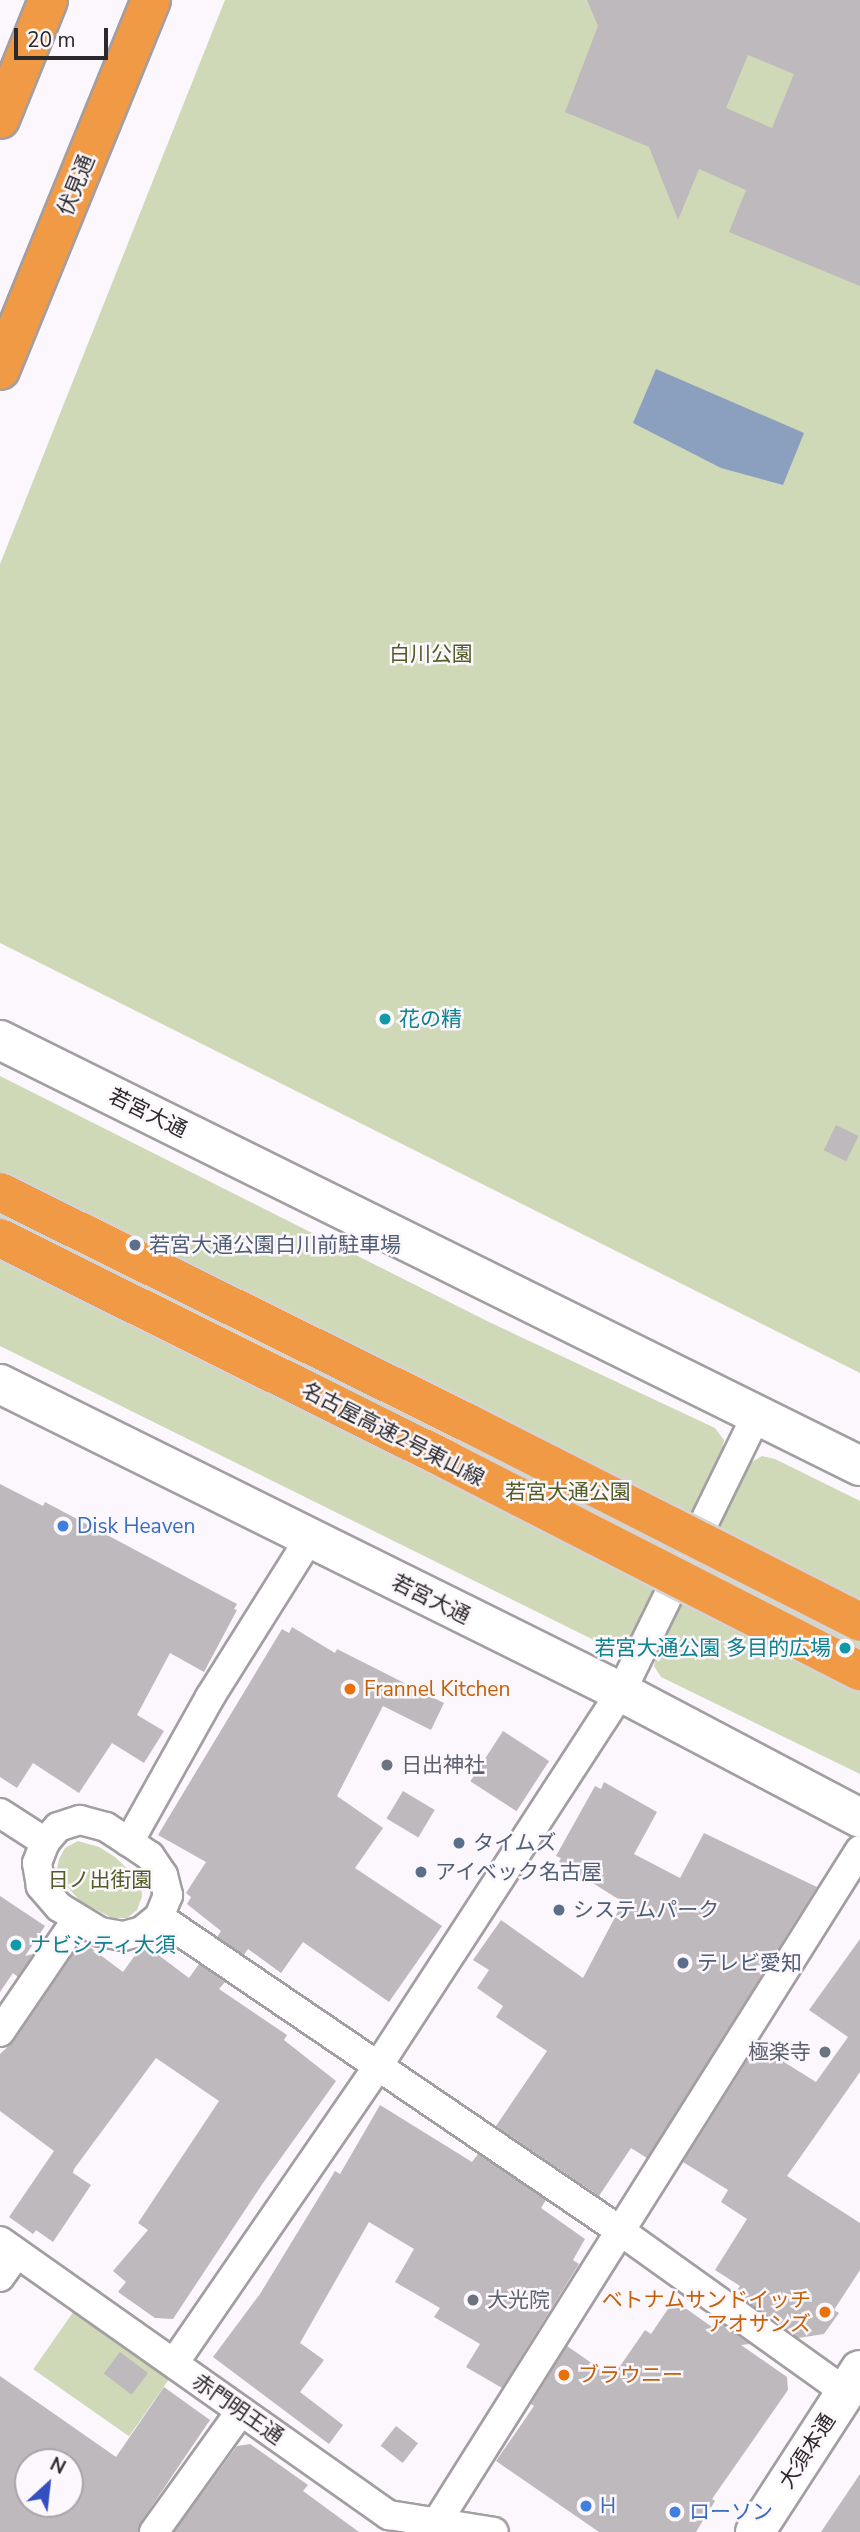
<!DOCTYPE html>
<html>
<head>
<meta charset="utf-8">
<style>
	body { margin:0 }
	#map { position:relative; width:860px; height:2532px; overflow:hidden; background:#fcf7fc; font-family:"Nunito Sans","Noto Sans JP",sans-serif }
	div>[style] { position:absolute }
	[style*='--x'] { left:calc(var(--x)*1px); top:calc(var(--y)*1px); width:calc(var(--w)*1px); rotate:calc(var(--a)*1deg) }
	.green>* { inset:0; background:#cfd8b7; transform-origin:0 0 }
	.water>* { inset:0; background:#8aa0be }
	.building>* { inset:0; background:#beb9bd; transform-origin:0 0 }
	.roads { filter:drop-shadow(2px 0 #a29ea2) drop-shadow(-2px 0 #a29ea2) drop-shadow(0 2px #a29ea2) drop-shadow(0 -2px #a29ea2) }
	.street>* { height:28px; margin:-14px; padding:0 14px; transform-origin:14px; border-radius:14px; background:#fff }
	.secondary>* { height:38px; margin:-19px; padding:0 19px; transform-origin:19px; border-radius:19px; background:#fff }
	.highway>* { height:38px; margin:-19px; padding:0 19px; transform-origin:19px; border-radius:19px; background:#f09a45 }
	.bridges { filter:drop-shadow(2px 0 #d5d4d4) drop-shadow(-2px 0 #d5d4d4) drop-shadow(0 2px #d5d4d4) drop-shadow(0 -2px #d5d4d4) }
	.highway-bridge>* { height:38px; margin:-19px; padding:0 19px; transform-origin:19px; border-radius:19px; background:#f09a45 }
	.dots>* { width:19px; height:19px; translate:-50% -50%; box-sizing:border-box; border:4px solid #fcf7fc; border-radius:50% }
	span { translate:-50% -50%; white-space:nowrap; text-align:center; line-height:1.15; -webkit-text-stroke:5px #fcf7fc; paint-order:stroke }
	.street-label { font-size:21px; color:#2b292a }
	.park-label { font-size:21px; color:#525d25 }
	.culture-label { font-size:21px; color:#0d838f }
	.left { translate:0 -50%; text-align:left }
	.right { translate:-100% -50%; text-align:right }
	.service-label { font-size:21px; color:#4e5e75 }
	.shop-label { font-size:21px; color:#366cbe }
	.food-label { font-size:21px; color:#c56008 }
	.worship-label { font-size:21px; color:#5b616d }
	.north { position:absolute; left:14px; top:2448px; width:70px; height:70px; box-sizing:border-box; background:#fcf7fc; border:2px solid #a8a5a8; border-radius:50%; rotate:27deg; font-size:19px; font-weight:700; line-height:28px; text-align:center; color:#2b292a }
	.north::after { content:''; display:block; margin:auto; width:24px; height:32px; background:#344fc0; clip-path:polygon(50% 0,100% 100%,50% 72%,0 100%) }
	.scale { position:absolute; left:14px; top:28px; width:94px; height:32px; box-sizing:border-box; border:4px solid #2b292a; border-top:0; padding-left:9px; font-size:21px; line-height:24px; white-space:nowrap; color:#2b292a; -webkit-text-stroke:5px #fcf7fc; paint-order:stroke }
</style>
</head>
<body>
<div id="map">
	<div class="green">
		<div style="clip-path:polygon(225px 0,860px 0,860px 1373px,0 943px,0 564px)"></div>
		<div style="clip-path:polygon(0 1076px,489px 1322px,715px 1428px,724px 1440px,722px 1452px,628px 1647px,614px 1650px,0 1346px)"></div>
		<div style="clip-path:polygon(762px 1456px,775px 1459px,860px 1501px,860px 1774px,661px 1677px,654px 1666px,656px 1656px,750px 1463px)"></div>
		<div style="clip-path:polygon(78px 1841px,99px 1847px,115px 1857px,141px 1882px,142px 1897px,137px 1910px,127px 1918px,112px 1918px,80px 1901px,66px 1885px,57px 1869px,59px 1859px,65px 1848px)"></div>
		<div style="left:74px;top:2311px;width:117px;height:71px;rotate:35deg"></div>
	</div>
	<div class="water">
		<div style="clip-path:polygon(656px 369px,804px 433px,783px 485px,721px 468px,633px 423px)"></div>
	</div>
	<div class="building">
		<div style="clip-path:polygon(evenodd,587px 0,860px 0,860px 286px,729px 232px,746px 190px,699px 169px,678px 220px,649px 147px,565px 112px,598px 26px,587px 0,748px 55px,794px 74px,772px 128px,726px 108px,748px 55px)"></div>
		<div style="left:836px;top:1125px;width:25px;height:28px;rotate:26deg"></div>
		<div style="clip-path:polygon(0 1484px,43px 1506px,45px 1502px,237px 1604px,234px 1609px,237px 1610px,204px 1672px,170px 1653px,137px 1715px,164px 1731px,144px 1763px,112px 1743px,79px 1793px,33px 1763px,17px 1788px,0 1777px)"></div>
		<div style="clip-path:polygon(292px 1627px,335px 1653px,337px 1649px,444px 1703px,431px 1730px,383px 1706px,337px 1796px,383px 1828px,355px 1868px,442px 1926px,389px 2002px,303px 1942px,281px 1973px,248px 1949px,244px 1955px,217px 1937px,221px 1931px,187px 1904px,191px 1897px,186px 1893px,206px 1862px,158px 1835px,282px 1629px,289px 1633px)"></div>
		<div style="left:503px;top:1731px;width:55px;height:60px;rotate:33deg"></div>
		<div style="clip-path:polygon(604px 1782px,657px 1812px,634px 1854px,680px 1878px,704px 1833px,817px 1887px,647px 2158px,631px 2148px,599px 2196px,496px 2126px,547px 2051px,496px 2017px,503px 2006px,477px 1988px,489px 1970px,473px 1960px,501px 1920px,583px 1978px,623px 1902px,559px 1862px,561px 1858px,556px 1856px,595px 1786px,601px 1789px)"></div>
		<div style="left:403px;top:1791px;width:37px;height:32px;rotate:31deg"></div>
		<div style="clip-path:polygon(0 1896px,45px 1926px,25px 1956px,33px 1954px,18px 1977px,13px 1973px,0 1992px)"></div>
		<div style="clip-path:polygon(860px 1939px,860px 2072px,787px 2176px,860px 2223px,860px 2270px,834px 2310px,839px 2313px,824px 2334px,798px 2338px,735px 2293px,740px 2286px,715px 2270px,747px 2219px,721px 2202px,728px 2190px,683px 2162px,757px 2045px,816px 2082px,848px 2037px,809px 2010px)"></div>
		<div style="clip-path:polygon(87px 1945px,123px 1972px,138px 1951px,149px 1948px,189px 1978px,199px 1964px,225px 1982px,219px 1989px,287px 2035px,284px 2040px,336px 2081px,263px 2183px,173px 2319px,155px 2318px,118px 2292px,126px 2282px,113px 2271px,148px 2230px,138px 2223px,219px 2101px,156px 2058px,74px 2169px,73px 2173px,91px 2185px,53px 2242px,36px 2230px,33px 2234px,9px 2217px,54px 2151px,0 2111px,0 2054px,14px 2041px,78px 1947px)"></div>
		<div style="clip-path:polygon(380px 2105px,472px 2162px,478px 2154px,546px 2200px,541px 2208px,585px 2239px,573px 2260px,579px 2264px,502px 2388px,466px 2367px,480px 2344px,434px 2317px,440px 2308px,395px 2282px,414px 2249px,369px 2222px,300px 2343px,324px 2360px,300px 2392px,343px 2425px,329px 2444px,213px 2357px,260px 2294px,335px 2171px,340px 2174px)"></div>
		<div style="clip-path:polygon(674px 2300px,712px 2327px,716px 2320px,750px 2344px,741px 2345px,787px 2377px,788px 2390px,712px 2499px,715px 2501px,696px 2532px,599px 2532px,496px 2461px,534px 2406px,531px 2404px,567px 2346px,603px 2371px,605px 2369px,614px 2375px,645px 2330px,651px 2334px)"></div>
		<div style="left:120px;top:2352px;width:35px;height:27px;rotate:37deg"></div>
		<div style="clip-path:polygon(evenodd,0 2376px,116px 2457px,164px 2387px,210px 2420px,141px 2522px,138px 2532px,0 2532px,0 2376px,28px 2462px,70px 2462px,70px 2504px,28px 2504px,28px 2462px)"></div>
		<div style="left:396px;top:2426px;width:28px;height:25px;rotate:38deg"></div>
		<div style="clip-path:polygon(250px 2444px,308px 2485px,303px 2491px,359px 2532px,174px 2532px,237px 2446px)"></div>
		<div style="clip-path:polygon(860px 2474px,860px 2532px,821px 2532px)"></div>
	</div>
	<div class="roads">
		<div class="street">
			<div style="--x:0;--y:1813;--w:54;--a:32.8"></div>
			<div style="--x:80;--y:1820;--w:27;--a:15"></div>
			<div style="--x:106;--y:1827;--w:27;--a:33"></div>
			<div style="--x:129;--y:1842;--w:25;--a:34"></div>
			<div style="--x:150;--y:1856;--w:23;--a:56"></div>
			<div style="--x:163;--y:1875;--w:21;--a:76"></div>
			<div style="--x:168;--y:1895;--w:24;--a:112"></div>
			<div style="--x:159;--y:1917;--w:22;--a:141"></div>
			<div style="--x:142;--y:1931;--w:20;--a:165"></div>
			<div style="--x:123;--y:1936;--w:23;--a:-170"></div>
			<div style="--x:100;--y:1932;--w:48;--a:-148.6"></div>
			<div style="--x:59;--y:1907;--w:28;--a:-131"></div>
			<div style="--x:41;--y:1886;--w:23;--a:-100"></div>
			<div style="--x:37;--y:1863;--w:22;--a:-69"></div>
			<div style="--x:45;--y:1842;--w:20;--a:-49"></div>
			<div style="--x:58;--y:1827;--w:23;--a:-18"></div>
			<div style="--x:129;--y:1842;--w:166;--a:-60.8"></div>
			<div style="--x:210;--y:1697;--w:186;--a:-57.9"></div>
			<div style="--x:159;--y:1917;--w:556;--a:34.23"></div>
			<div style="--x:619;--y:2230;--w:278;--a:35.6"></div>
			<div style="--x:0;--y:2032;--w:137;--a:-55.7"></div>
			<div style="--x:0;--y:2241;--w:476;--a:35.2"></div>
			<div style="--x:389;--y:2515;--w:106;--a:9.2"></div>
			<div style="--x:0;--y:2277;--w:29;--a:-55"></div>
			<div style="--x:174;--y:2363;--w:360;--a:-55.5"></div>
			<div style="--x:378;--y:2066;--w:446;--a:-57"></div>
			<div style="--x:621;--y:1692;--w:309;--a:-63.9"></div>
			<div style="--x:437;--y:2522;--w:794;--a:-57.81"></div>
			<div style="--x:154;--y:2532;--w:149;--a:-54.3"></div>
		</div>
		<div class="secondary">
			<div style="--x:0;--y:1040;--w:960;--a:26.35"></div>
			<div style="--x:0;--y:1384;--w:693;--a:26.38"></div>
			<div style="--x:621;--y:1692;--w:270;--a:27.8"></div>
			<div style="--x:755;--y:2532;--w:193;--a:-57.1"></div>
		</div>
		<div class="highway">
			<div style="--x:0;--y:119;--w:128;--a:-68"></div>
			<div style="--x:0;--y:370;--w:400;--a:-67.8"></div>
		</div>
	</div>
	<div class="bridges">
		<div class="highway-bridge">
			<div style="--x:0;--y:1192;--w:520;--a:26.27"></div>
			<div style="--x:466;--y:1422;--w:442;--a:26.9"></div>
			<div style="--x:0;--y:1238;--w:499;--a:26.4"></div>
			<div style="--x:447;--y:1460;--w:464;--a:27.1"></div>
		</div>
	</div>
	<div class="dots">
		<div style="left:385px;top:1019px;background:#0f9aa8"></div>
		<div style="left:135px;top:1245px;background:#5c6f8a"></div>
		<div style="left:63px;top:1526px;background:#3f7fe0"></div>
		<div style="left:845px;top:1648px;background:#0f9aa8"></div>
		<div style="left:350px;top:1689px;background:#e8710a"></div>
		<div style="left:387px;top:1765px;background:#6b7280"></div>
		<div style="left:459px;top:1843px;background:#5c6f8a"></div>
		<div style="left:421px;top:1872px;background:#5c6f8a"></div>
		<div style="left:559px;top:1910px;background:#5c6f8a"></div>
		<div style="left:16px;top:1945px;background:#0f9aa8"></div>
		<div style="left:683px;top:1963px;background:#5c6f8a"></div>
		<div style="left:825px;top:2052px;background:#6b7280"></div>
		<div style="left:473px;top:2300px;background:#6b7280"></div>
		<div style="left:825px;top:2312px;background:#e8710a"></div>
		<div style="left:564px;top:2375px;background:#e8710a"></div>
		<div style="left:586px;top:2506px;background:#3f7fe0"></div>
		<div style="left:675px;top:2512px;background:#3f7fe0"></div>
	</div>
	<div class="street-label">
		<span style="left:76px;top:185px;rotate:-68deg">伏見通</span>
		<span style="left:148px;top:1113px;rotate:26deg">若宮大通</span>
		<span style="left:393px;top:1434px;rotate:27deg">名古屋高速2号東山線</span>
		<span style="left:431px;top:1599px;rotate:26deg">若宮大通</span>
		<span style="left:238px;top:2409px;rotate:35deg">赤門明王通</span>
		<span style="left:807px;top:2451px;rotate:-57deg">大須本通</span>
	</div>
	<div class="park-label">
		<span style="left:431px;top:654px">白川公園</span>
		<span style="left:568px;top:1492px">若宮大通公園</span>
		<span style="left:100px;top:1880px">日ノ出街園</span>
	</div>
	<div class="culture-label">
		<span class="left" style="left:399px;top:1019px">花の精</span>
		<span class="right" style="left:831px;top:1648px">若宮大通公園 多目的広場</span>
		<span class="left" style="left:30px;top:1945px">ナビシティ大須</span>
	</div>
	<div class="service-label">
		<span class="left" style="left:149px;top:1245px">若宮大通公園白川前駐車場</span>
		<span class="left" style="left:473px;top:1843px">タイムズ</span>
		<span class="left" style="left:435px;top:1872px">アイベック名古屋</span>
		<span class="left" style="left:573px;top:1910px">システムパーク</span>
		<span class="left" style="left:697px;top:1963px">テレビ愛知</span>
	</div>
	<div class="shop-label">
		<span class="left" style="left:77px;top:1526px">Disk Heaven</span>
		<span class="left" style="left:600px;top:2506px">H</span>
		<span class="left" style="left:689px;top:2512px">ローソン</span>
	</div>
	<div class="food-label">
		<span class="left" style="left:364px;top:1689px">Frannel Kitchen</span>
		<span class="right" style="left:811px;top:2312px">ベトナムサンドイッチ<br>アオサンズ</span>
		<span class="left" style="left:578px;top:2375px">ブラウニー</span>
	</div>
	<div class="worship-label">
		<span class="left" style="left:401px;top:1765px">日出神社</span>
		<span class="right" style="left:811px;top:2052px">極楽寺</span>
		<span class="left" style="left:487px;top:2300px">大光院</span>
	</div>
	<div class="north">N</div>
	<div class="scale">20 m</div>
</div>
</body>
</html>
